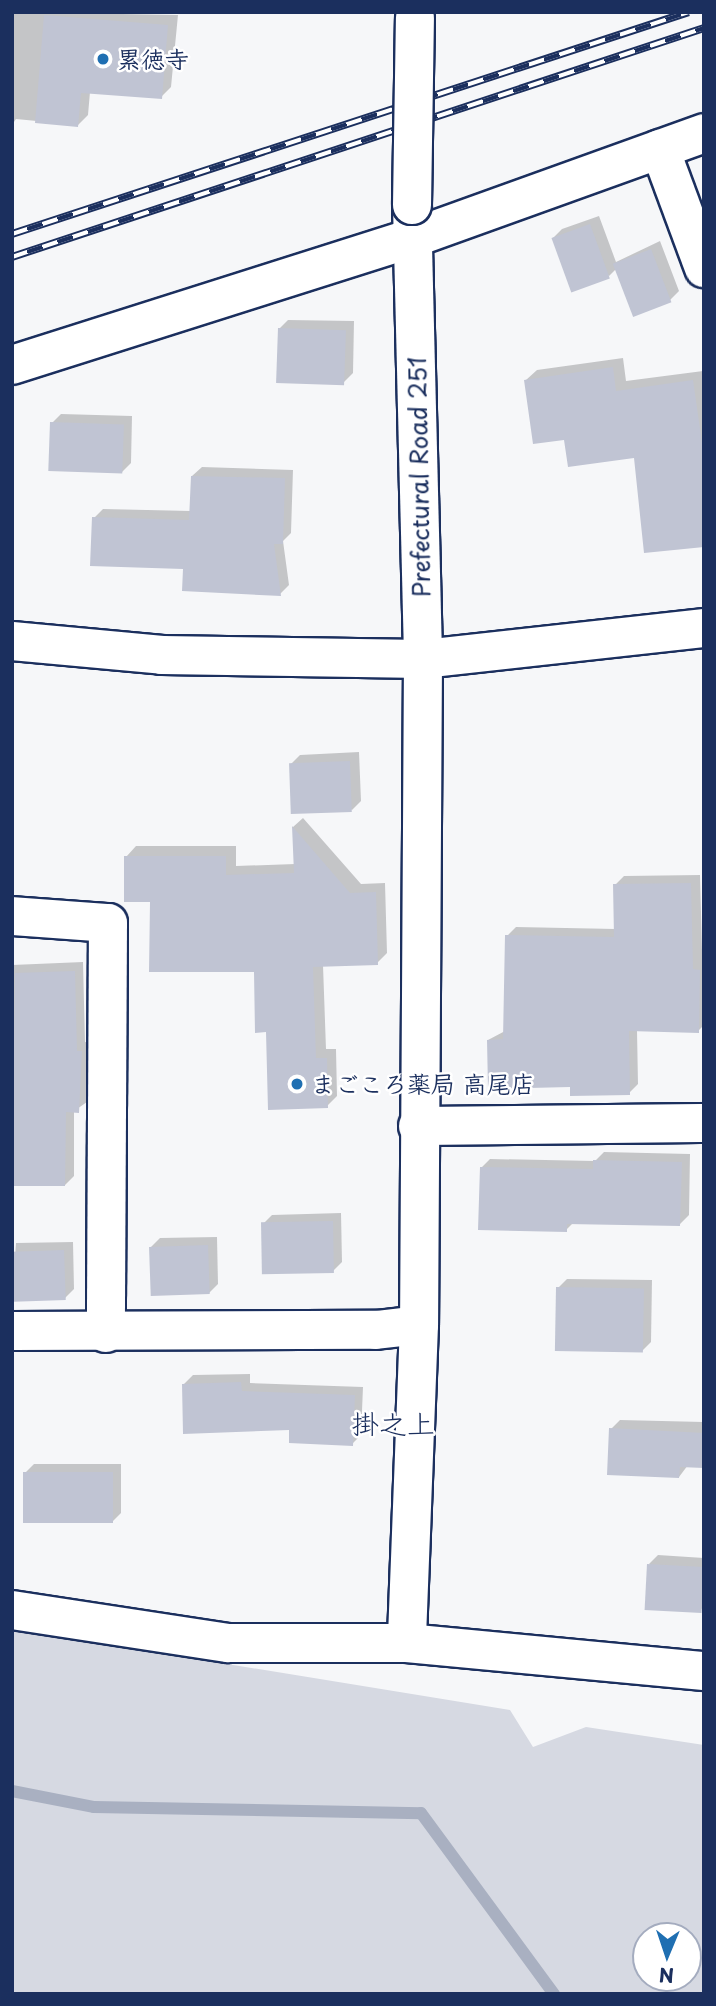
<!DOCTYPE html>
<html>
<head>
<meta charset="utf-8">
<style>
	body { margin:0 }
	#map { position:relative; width:716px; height:2006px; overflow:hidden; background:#f6f7f9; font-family:"Playpen Sans","Klee One",sans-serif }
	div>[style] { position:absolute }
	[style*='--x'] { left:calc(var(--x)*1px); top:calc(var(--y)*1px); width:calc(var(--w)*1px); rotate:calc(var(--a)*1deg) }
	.green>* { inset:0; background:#d6d9e2 }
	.shadow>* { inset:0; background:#0003 }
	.stream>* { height:12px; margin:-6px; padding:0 6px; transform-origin:6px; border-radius:6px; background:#a9b0c1 }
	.building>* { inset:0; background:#c0c4d3; transform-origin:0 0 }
	.roads { filter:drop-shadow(2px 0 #1b2f5e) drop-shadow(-2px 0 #1b2f5e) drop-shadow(0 2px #1b2f5e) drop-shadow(0 -2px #1b2f5e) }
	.street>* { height:38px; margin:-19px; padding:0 19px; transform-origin:19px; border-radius:19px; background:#fff }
	.secondary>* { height:38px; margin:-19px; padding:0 19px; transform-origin:19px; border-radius:19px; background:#fff }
	.rail>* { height:8px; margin-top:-4px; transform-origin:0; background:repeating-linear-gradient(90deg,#fff 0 16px,#1b2f5e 0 32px); box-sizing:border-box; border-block:2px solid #1b2f5e }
	.bridges { filter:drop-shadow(2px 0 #1b2f5e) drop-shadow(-2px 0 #1b2f5e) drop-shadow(0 2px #1b2f5e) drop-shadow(0 -2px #1b2f5e) }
	.secondary-bridge>* { height:38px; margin:-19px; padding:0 19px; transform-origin:19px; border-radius:19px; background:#fff }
	.dots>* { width:19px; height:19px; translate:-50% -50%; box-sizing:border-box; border:4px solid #fff; border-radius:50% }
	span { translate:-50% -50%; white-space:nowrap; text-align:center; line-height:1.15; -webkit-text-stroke:5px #fff; paint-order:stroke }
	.poi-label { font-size:24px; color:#1b2f5e; font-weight:700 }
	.left { translate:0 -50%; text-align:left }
	.street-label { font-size:24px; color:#1b2f5e }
	.quarter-label { font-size:28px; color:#1b2f5e }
	.frame { position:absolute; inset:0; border:14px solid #1b2f5e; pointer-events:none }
	.north { position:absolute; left:632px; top:1922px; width:70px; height:70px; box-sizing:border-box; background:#fff; border:2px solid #a4acbf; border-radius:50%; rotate:182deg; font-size:19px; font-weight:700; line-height:28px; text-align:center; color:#1b2f5e }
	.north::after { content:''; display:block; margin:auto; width:24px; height:32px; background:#1f6fb2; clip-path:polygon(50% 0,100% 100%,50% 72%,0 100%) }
</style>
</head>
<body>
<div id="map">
	<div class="green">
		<div style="clip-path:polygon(evenodd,12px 1617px,92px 1642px,510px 1710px,533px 1747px,586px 1727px,704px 1745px,704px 1994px,12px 1994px,12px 1617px,646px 1936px,688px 1936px,688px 1978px,646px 1978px,646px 1936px)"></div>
	</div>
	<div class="shadow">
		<div style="clip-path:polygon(12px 12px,178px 15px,171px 87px,161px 97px,90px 92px,88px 115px,78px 125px,16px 119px,12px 125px)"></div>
		<div style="clip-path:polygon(599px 216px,616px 262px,660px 241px,679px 291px,670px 300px,616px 269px,609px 276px,553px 238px,562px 229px)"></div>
		<div style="clip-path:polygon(288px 320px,354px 321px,353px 373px,344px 382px,279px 329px)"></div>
		<div style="clip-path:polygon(623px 358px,626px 381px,703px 371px,704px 545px,636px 456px,565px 438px,526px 380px,537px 370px)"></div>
		<div style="clip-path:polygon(61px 414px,132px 416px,131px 463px,122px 472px,52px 423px)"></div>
		<div style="clip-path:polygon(202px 467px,293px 470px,291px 533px,283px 541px,289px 585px,280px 594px,185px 567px,94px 518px,103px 509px,191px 511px,192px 476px)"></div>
		<div style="clip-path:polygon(359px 752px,361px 801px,352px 810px,291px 764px,300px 755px)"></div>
		<div style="clip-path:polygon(303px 818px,361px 884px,385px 883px,387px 953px,377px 963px,323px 965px,326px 1049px,336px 1049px,337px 1096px,327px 1106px,267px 1031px,256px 970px,152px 900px,126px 857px,136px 846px,236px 846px,236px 866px,295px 864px,293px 827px)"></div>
		<div style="clip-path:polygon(700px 875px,704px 1025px,698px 1031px,637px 1030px,638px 1084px,629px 1093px,572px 1085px,488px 1040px,505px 1031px,507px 936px,516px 927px,616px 929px,615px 885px,624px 876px)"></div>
		<div style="clip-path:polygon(83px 962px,85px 1042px,90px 1043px,87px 1102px,74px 1111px,74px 1176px,65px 1185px,12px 1185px,12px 965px)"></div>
		<div style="clip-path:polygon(604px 1152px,690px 1154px,689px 1215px,680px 1224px,574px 1222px,566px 1230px,481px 1168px,490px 1159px,595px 1161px)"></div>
		<div style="clip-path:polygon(341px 1213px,342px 1262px,333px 1271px,263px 1224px,272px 1215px)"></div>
		<div style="clip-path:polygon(217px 1237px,218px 1284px,209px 1293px,151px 1247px,160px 1238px)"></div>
		<div style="clip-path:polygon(73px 1242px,74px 1289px,65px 1298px,12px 1299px,16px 1243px)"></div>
		<div style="clip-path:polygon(567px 1279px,652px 1280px,651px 1342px,642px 1351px,558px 1288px)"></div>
		<div style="clip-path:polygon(250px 1374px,250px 1383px,363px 1387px,361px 1435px,352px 1444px,184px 1384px,193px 1375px)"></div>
		<div style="clip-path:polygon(620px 1420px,704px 1422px,704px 1466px,688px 1465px,679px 1477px,611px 1429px)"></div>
		<div style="clip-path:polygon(34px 1464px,121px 1464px,121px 1513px,112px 1522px,25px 1473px)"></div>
		<div style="clip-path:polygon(658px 1555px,704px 1558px,704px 1611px,649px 1564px)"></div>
	</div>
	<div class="stream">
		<div style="--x:12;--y:1791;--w:84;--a:11"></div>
		<div style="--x:94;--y:1807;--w:327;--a:1.1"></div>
		<div style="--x:421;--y:1813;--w:225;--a:53.7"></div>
	</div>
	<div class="building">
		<div style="clip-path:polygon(44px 15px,168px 25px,162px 99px,81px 93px,78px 127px,35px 123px)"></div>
		<div style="left:590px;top:224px;width:58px;height:41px;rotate:70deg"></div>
		<div style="left:651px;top:249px;width:57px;height:41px;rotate:69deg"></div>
		<div style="left:278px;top:328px;width:68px;height:55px;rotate:2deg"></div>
		<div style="clip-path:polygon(613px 367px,616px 391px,693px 380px,704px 457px,704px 547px,644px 553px,634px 458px,568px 467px,564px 440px,533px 444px,524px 380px)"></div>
		<div style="left:50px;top:422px;width:74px;height:49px;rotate:2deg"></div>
		<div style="clip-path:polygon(191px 476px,285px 478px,283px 544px,274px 544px,281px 596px,182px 591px,183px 569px,90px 566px,92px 517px,189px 520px)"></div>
		<div style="left:350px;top:761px;width:51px;height:61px;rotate:88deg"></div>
		<div style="clip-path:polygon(292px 826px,350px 893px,376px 892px,378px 965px,313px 967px,316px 1058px,327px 1058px,328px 1108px,268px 1110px,266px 1032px,255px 1033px,254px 972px,149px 972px,150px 902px,124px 902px,124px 856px,226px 856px,226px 875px,294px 873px)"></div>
		<div style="clip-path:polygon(691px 883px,693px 969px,700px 970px,699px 1033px,629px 1031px,630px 1095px,570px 1096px,570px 1087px,488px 1089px,487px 1040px,503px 1039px,505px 935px,614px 937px,613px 884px)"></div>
		<div style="clip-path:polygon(75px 971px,77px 1051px,82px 1051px,79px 1113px,66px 1112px,65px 1186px,12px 1186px,15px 973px)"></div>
		<div style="clip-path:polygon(593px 1160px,682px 1162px,680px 1226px,567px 1224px,567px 1232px,478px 1230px,480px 1167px,593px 1169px)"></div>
		<div style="left:333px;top:1221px;width:52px;height:72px;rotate:89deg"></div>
		<div style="left:208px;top:1245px;width:49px;height:59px;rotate:88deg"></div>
		<div style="left:64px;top:1250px;width:50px;height:52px;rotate:88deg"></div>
		<div style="left:556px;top:1287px;width:88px;height:64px;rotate:1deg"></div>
		<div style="clip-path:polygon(241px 1382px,242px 1391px,355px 1395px,353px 1446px,289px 1443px,289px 1430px,183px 1434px,182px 1384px)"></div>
		<div style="clip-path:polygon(609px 1428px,704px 1433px,704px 1468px,680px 1467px,679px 1478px,607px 1475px)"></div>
		<div style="left:23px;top:1472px;width:90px;height:51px"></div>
		<div style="left:647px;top:1564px;width:57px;height:46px;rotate:3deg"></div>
	</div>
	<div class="roads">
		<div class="street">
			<div style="--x:660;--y:149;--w:127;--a:69.7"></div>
			<div style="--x:12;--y:365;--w:421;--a:-17.6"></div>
			<div style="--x:413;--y:238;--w:309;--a:-19.8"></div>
			<div style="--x:12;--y:916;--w:96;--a:4.2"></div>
			<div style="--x:108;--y:923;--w:410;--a:90.3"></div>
			<div style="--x:418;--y:1126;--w:286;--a:-0.6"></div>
			<div style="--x:12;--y:1331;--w:364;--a:-0.2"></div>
			<div style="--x:376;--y:1330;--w:43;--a:-6.6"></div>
			<div style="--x:12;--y:1610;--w:219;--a:8.7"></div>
			<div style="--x:228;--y:1643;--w:179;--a:0"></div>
		</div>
		<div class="secondary">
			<div style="--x:412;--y:205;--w:454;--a:88.6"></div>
			<div style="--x:423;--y:659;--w:283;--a:-6.3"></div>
			<div style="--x:12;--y:641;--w:151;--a:5.3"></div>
			<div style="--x:162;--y:655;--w:261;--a:0.9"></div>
			<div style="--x:423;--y:659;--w:666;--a:90.34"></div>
			<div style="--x:419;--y:1325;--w:318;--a:92.2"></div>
			<div style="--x:407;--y:1643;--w:298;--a:5.4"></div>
		</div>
	</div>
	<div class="rail">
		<div style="--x:12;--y:234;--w:712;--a:-18.16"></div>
		<div style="--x:12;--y:257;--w:729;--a:-18.31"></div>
	</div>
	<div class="bridges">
		<div class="secondary-bridge">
			<div style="--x:412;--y:205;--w:187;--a:-89.1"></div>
		</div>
	</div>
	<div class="dots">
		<div style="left:103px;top:59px;background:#1f6fb2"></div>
		<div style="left:297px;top:1084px;background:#1f6fb2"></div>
	</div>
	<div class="poi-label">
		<span class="left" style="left:117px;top:59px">累徳寺</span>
		<span class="left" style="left:311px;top:1084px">まごころ薬局 高尾店</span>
	</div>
	<div class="street-label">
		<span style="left:419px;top:477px;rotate:-91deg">Prefectural Road 251</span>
	</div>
	<div class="quarter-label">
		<span style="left:393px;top:1423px">掛之上</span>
	</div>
	<div class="frame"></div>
	<div class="north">N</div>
</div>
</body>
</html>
